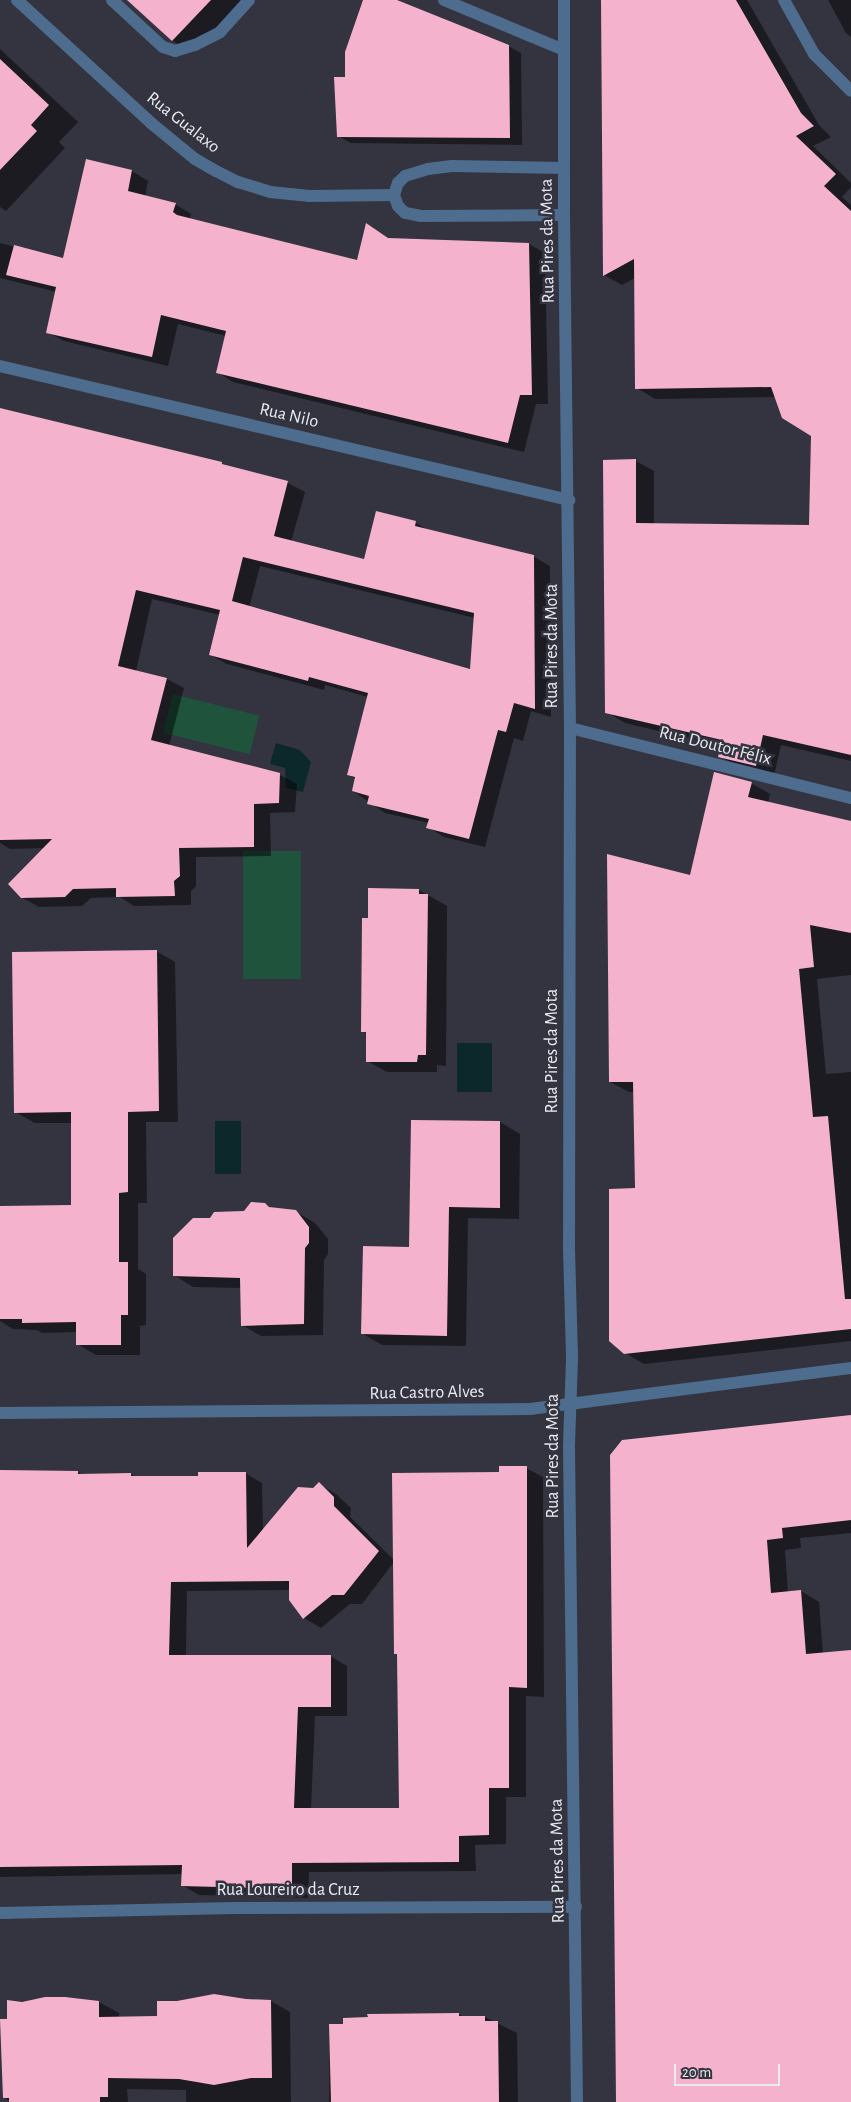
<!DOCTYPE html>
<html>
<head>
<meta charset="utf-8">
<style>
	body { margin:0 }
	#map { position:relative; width:851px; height:2102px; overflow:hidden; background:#33343f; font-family:"Alegreya Sans",sans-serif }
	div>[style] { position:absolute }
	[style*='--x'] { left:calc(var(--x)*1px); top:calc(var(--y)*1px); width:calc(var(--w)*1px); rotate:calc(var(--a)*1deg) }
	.green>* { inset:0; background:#1f533c; transform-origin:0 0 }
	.water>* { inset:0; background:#0c282a; transform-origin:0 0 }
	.shadow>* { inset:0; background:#0007 }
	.building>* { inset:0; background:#f5b2cc }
	.minor>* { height:12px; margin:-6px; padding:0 6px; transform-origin:6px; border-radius:6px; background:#4d6c8e }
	span { translate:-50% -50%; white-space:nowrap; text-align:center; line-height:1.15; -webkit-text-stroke:5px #33343f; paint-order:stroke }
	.street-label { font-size:18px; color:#eaebf2 }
	.scale { position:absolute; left:674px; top:2064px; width:106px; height:22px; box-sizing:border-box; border:2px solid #eaebf2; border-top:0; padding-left:6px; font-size:15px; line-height:18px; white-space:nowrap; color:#eaebf2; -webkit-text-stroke:4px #33343f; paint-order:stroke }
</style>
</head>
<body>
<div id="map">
	<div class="green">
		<div style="left:173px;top:694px;width:89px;height:40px;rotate:14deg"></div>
		<div style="left:301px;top:851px;width:128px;height:58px;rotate:90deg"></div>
	</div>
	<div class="water">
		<div style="clip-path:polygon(276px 743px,300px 750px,311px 762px,303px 792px,286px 788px,285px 768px,270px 764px)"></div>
		<div style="left:457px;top:1043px;width:35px;height:49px"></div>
		<div style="left:215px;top:1121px;width:26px;height:53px"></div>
	</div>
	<div class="shadow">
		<div style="clip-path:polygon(129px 0,243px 0,192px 52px,171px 40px)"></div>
		<div style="clip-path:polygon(364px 0,393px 0,508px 46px,521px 53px,522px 145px,351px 143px,338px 136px,346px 78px)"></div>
		<div style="clip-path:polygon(602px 0,747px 0,819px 125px,831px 137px,813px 146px,851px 183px,851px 187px,842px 197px,851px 205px,851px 761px,781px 745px,774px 776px,738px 767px,720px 756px,722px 746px,625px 723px,607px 712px,636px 461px,654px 471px,654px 524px,810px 526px,812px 435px,776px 397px,655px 399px,637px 388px,635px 278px,622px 285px,604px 275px)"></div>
		<div style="clip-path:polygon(828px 0,851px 0,851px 37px,846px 33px)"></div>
		<div style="clip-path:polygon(0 49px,78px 122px,59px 142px,65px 148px,6px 211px,0 207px)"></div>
		<div style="clip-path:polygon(87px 161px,132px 171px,148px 181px,145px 197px,175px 204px,191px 214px,190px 219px,357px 262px,367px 225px,390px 239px,529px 244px,545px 253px,548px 404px,536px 404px,524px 452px,233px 382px,217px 372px,226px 336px,178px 324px,168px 366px,64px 341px,47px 332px,57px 292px,0 278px,0 243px,64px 259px)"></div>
		<div style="clip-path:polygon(evenodd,0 408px,222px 463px,229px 467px,288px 483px,305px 492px,291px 542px,365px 561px,377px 512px,416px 523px,432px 532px,533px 556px,550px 566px,551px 717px,531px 711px,523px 741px,514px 738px,485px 847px,444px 837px,428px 827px,429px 823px,385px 813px,353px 791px,356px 779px,348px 775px,368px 697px,325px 685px,324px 690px,227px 664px,210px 655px,220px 615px,152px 599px,136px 671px,167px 679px,184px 688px,169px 746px,280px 775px,297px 784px,295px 812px,270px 813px,271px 856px,196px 857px,196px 886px,191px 891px,191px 905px,134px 906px,120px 897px,91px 898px,82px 906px,39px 907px,21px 897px,45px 848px,10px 849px,0 843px,0 408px,260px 566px,475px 618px,471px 671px,249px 608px,260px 566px)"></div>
		<div style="clip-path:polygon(751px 783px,770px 794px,768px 803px,851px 823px,851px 975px,817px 979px,826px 1074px,851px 1072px,851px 1341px,644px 1364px,625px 1353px,636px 1189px,635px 1092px,629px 1092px,610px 1082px,691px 876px)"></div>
		<div style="clip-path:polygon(419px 890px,447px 906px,446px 1066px,437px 1065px,437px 1072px,387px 1072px,367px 1061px,368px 1034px,362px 1031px,369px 919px)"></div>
		<div style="clip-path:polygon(156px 951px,175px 962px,178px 1122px,146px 1122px,147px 1203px,138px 1203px,138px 1269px,146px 1274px,146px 1325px,140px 1326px,140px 1355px,96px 1355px,77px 1344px,77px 1332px,42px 1333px,37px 1330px,13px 1329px,0 1321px,0 1207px,73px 1206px,72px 1123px,35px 1123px,15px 1112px)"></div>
		<div style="clip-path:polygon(412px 1122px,500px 1122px,520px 1134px,519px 1219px,468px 1218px,466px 1346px,382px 1345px,363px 1334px,410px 1248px)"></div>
		<div style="clip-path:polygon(265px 1204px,274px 1209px,295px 1211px,315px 1223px,328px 1239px,328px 1254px,324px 1260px,323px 1335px,261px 1336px,242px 1325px,242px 1288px,193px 1287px,174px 1275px,210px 1219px,244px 1213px)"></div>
		<div style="clip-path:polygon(851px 1416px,851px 1533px,800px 1538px,801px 1548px,785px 1550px,788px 1593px,801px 1591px,819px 1602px,823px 1654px,851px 1651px,851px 2102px,617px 2102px,612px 1456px)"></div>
		<div style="clip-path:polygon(evenodd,526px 1468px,543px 1477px,544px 1697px,526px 1696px,526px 1797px,506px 1797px,506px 1844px,475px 1845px,476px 1871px,309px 1872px,308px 1898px,199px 1895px,182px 1885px,183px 1874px,0 1877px,0 1472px,78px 1472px,83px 1475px,131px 1474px,135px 1477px,200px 1477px,245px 1473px,262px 1483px,263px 1530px,319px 1484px,336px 1494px,351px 1508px,350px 1517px,394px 1560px,500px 1473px,526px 1468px,394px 1562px,395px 1653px,398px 1655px,400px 1809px,311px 1809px,315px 1716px,347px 1716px,347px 1666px,330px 1656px,186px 1656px,187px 1591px,290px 1590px,304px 1618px,321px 1628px,350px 1604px,362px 1604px,394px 1562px)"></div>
		<div style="clip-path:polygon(214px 1995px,246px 2001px,271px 2001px,290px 2012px,291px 2102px,186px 2102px,186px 2090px,127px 2089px,128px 2102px,10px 2102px,4px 2097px,9px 2021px,22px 2003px,99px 2002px,119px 2013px,119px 2018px,158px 2017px,177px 2002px)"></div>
		<div style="clip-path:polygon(459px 2014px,464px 2017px,485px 2017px,517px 2033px,518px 2102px,329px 2102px,330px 2025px)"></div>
	</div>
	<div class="building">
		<div style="clip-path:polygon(127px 0,211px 0,172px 41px)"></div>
		<div style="clip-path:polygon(363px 0,397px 0,509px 45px,510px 138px,337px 137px,334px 77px,345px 77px,345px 52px)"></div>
		<div style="clip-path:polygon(601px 0,736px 0,801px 113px,814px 126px,796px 136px,836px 174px,824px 186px,851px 211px,851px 755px,763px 735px,756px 766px,718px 757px,722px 740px,605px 713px,603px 460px,636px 459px,636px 523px,809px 525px,811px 436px,782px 418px,771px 387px,635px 389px,634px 259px,603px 276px)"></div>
		<div style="clip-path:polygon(0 59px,49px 105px,31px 125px,37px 131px,0 170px)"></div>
		<div style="clip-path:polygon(86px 159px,132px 170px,128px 191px,176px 203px,173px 212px,177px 215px,357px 260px,366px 223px,388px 238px,529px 243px,532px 395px,520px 395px,508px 443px,216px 373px,226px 331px,161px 315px,152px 357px,46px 333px,56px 287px,6px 275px,14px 245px,63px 258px)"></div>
		<div style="clip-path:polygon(evenodd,0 408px,222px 462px,222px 464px,288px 481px,274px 536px,364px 559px,376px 511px,416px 521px,415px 526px,534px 555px,535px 709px,514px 703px,506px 732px,498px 730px,469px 839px,426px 828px,429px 819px,367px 804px,369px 796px,352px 791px,355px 777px,347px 775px,368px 693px,309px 677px,308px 681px,209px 655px,220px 610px,136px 590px,118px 666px,167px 678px,151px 740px,280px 773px,279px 803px,254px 804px,254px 847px,179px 848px,180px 876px,174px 881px,175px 896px,116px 897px,116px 888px,73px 889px,65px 897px,21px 898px,8px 884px,52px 839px,0 840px,0 408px,243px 557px,474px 613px,470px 669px,232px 601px,243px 557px)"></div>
		<div style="clip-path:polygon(714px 772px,752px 782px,748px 797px,851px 821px,851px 933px,810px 925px,814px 967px,799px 969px,813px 1117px,828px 1116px,845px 1299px,851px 1299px,851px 1329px,624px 1354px,609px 1341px,609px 1189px,635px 1188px,633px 1082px,609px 1082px,607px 854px,690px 875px)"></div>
		<div style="clip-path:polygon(368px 888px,419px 889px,419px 894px,428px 894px,426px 1055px,418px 1055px,417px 1062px,366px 1062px,366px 1032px,361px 1032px,362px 918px,368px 918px)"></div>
		<div style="clip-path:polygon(157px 950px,159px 1111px,128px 1112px,128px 1192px,119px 1193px,119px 1262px,128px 1262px,128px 1315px,121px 1315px,121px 1345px,76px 1345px,76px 1322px,22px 1323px,22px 1319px,0 1319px,0 1206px,71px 1205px,71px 1112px,14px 1113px,12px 952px)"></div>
		<div style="clip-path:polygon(411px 1120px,500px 1121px,500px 1208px,449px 1207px,447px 1336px,361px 1334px,363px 1246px,409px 1247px)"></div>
		<div style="clip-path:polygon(251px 1202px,265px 1203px,269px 1207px,296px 1210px,309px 1227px,309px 1243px,305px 1248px,304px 1324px,241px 1326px,240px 1278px,173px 1276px,173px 1238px,193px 1218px,210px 1218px,214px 1212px,244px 1211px)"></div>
		<div style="clip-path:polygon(851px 1415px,851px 1520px,782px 1528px,783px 1538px,767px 1540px,771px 1593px,801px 1590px,806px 1654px,851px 1650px,851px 2102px,616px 2102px,610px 1455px,622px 1440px)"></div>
		<div style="clip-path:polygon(499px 1466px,527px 1466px,527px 1688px,509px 1687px,509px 1788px,489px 1788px,489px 1835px,459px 1836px,459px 1862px,292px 1863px,292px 1889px,181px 1886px,182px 1865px,0 1867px,0 1470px,78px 1471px,78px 1474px,131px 1473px,131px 1476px,198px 1476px,198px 1472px,246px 1472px,247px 1548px,298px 1487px,313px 1488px,319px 1482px,334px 1497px,334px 1506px,379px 1551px,344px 1595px,332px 1595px,303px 1619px,289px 1600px,289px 1581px,171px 1582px,169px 1655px,331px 1655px,331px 1707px,298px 1707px,294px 1808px,399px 1808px,397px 1654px,394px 1654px,392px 1473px,499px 1472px)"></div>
		<div style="clip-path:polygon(214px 1994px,246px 1999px,271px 2000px,272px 2078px,251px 2078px,214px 2085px,179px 2079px,108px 2078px,108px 2097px,100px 2097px,100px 2102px,9px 2102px,9px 2098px,3px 2098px,0 2019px,7px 2019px,7px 2000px,22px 2002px,45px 1997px,65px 1997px,99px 2001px,99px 2017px,157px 2016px,157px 2001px,177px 2001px)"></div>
		<div style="clip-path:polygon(459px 2013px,459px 2016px,485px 2016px,485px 2021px,498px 2021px,499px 2102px,331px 2102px,329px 2024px,343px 2024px,343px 2018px,368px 2017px,367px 2014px)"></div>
	</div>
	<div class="minor">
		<div style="--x:17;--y:0;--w:182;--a:42.5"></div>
		<div style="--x:151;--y:123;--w:57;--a:39.3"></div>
		<div style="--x:195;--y:159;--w:24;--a:30"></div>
		<div style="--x:216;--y:171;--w:25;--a:27"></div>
		<div style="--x:238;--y:182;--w:34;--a:17"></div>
		<div style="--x:270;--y:192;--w:40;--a:5.7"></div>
		<div style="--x:310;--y:196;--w:84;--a:-0.7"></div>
		<div style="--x:112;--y:0;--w:69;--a:42.7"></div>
		<div style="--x:163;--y:47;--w:13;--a:18"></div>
		<div style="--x:175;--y:51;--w:21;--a:-17"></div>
		<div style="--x:195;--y:45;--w:28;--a:-27"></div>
		<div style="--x:220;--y:32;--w:43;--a:-47.8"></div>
		<div style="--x:444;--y:0;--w:130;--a:22.6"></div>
		<div style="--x:564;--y:0;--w:215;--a:90"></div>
		<div style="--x:564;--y:215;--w:513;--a:89.33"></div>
		<div style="--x:570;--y:728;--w:521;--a:90.11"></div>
		<div style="--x:569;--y:1249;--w:110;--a:88.4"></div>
		<div style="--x:572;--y:1359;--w:88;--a:92"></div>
		<div style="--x:569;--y:1447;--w:655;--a:89.3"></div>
		<div style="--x:784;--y:0;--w:62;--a:60.9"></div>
		<div style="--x:814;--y:54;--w:52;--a:45"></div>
		<div style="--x:564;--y:215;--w:143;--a:179.6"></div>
		<div style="--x:421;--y:216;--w:16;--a:-169"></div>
		<div style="--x:405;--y:213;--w:10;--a:-135"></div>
		<div style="--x:398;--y:206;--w:12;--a:-110"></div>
		<div style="--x:394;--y:195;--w:13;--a:-72"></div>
		<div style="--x:398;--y:183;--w:10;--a:-45"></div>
		<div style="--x:405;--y:176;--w:24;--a:-17"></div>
		<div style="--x:428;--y:169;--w:24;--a:-7"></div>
		<div style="--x:452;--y:166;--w:112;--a:1"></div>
		<div style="--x:0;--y:366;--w:585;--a:13.25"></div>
		<div style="--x:570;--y:728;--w:290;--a:14"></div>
		<div style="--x:0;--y:1413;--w:530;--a:-0.43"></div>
		<div style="--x:530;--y:1409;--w:324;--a:-7.3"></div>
		<div style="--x:0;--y:1913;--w:234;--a:-1.2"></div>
		<div style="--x:234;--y:1908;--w:342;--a:-0.2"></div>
	</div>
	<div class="street-label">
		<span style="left:183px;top:123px;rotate:38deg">Rua Gualaxo</span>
		<span style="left:548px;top:241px;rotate:-91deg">Rua Pires da Mota</span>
		<span style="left:289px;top:416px;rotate:13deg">Rua Nilo</span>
		<span style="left:552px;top:646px;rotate:-90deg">Rua Pires da Mota</span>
		<span style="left:715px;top:746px;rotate:14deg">Rua Doutor Félix</span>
		<span style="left:552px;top:1051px;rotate:-90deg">Rua Pires da Mota</span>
		<span style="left:427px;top:1393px;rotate:-1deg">Rua Castro Alves</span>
		<span style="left:553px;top:1456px;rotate:-90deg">Rua Pires da Mota</span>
		<span style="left:558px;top:1861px;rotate:-91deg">Rua Pires da Mota</span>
		<span style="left:288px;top:1890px">Rua Loureiro da Cruz</span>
	</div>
	<div class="scale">20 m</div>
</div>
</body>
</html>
